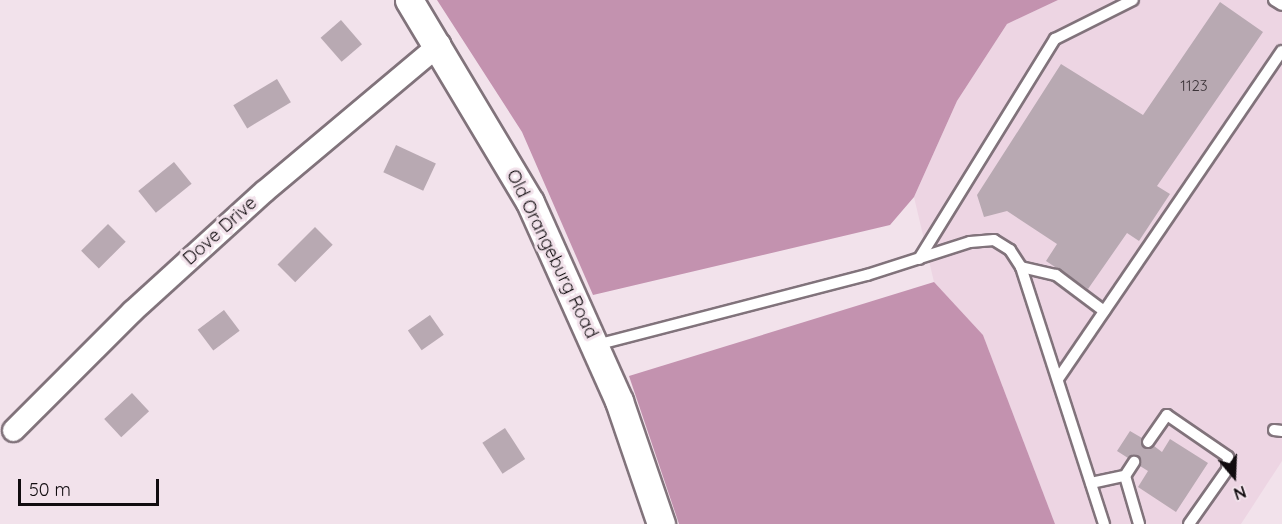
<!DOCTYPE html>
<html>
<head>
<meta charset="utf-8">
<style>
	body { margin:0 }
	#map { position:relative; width:1282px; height:524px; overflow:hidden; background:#f2e2eb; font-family:Quicksand,sans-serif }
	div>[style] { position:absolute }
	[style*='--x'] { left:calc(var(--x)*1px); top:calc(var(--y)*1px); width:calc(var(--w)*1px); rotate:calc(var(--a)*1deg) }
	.built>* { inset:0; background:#edd5e3 }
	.forest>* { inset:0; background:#c392af }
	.building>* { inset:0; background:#b8a9b2; transform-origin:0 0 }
	.roads { filter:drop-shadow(2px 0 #81737b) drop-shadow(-2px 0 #81737b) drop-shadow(0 2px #81737b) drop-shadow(0 -2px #81737b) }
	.service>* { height:10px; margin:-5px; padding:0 5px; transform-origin:5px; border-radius:5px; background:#fff }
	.minor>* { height:21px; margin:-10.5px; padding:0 10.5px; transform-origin:10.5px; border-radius:10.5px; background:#fff }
	.tertiary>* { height:27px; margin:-13.5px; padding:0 13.5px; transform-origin:13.5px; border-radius:13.5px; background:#fff }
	span { translate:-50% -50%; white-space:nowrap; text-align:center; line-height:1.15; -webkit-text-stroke:6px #f2e2eb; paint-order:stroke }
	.number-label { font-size:15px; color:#3b3338 }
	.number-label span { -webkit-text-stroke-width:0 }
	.street-label { font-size:18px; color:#110c0f }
	.north { position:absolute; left:1204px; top:446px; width:60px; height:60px; -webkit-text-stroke:4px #f2e2eb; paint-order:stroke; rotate:161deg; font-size:16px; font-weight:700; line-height:24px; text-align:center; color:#110c0f }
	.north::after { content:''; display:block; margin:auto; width:21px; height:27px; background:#110c0f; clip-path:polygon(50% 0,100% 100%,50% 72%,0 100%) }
	.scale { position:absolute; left:18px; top:479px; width:141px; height:27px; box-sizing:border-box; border:3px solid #110c0f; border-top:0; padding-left:8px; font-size:18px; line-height:21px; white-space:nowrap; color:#110c0f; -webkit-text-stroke:4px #f2e2eb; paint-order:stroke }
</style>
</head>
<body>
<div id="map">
	<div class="built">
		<div style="clip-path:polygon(1058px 0,1282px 0,1282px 461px,1241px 524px,1055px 524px,983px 335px,934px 282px,914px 197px,957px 101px,1007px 24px)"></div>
	</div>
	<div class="forest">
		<div style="clip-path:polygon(437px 0,1058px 0,1007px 24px,957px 101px,914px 197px,890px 225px,593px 295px,522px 132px)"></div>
		<div style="clip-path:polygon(934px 282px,983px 335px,1055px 524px,679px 524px,629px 376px)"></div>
	</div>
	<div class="building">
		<div style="clip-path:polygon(1220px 2px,1263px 32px,1157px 186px,1170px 194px,1139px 241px,1127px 233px,1088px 289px,1046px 261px,1057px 244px,1007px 211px,984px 217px,977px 195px,1061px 64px,1143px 115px)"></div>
		<div style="left:341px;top:20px;width:32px;height:27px;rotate:49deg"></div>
		<div style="left:277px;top:79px;width:27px;height:51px;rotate:59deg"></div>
		<div style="left:396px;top:145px;width:44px;height:30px;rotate:25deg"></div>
		<div style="left:174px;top:162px;width:28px;height:46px;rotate:51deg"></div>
		<div style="left:108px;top:224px;width:25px;height:38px;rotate:45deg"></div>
		<div style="left:315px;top:227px;width:25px;height:53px;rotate:45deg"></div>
		<div style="left:224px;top:310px;width:26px;height:33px;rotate:53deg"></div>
		<div style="left:430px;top:315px;width:24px;height:27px;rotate:55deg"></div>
		<div style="left:132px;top:393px;width:25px;height:38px;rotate:47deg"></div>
		<div style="left:505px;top:428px;width:37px;height:27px;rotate:57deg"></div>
		<div style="clip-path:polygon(1130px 431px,1142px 438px,1144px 448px,1154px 446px,1162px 452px,1170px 439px,1208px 463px,1176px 512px,1138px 487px,1148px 471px,1140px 466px,1138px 456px,1128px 458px,1117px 451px)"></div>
	</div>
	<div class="roads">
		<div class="service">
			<div style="--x:1274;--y:0;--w:9;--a:32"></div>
			<div style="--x:919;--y:259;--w:259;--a:-58.3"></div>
			<div style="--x:1055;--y:39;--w:87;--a:-26.6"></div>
			<div style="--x:1021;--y:267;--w:36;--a:13"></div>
			<div style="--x:1056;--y:275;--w:60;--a:36.9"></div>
			<div style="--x:596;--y:345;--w:280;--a:-14.5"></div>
			<div style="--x:867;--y:275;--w:108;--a:-17.8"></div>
			<div style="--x:970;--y:242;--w:24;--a:-5"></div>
			<div style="--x:994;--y:240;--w:19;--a:32"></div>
			<div style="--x:1010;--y:250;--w:20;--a:57"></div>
			<div style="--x:1021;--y:267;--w:270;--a:72.1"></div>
			<div style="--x:1058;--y:379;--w:397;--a:-55.7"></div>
			<div style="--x:1274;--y:430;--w:8;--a:7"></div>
			<div style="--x:1148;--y:442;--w:33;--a:-55"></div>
			<div style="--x:1167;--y:415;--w:74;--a:34.5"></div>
			<div style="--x:1228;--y:457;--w:13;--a:94"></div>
			<div style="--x:1227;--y:470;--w:66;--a:125.1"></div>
			<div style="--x:1125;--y:476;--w:50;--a:73.7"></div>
			<div style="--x:1091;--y:483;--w:35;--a:-12"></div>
			<div style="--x:1125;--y:476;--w:17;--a:-57"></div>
		</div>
		<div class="minor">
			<div style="--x:13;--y:430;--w:168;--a:-45"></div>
			<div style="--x:132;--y:311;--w:178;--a:-42.3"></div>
			<div style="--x:264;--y:191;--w:229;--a:-40"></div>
		</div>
		<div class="tertiary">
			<div style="--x:409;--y:0;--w:235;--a:59.1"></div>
			<div style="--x:530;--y:202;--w:218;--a:65.9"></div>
			<div style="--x:619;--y:401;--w:130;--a:71.1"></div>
		</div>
	</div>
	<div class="number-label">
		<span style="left:1194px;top:86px">1123</span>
	</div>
	<div class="street-label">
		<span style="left:220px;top:231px;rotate:-42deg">Dove Drive</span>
		<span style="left:552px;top:254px;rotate:64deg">Old Orangeburg Road</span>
	</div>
	<div class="north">N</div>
	<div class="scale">50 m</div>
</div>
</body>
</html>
